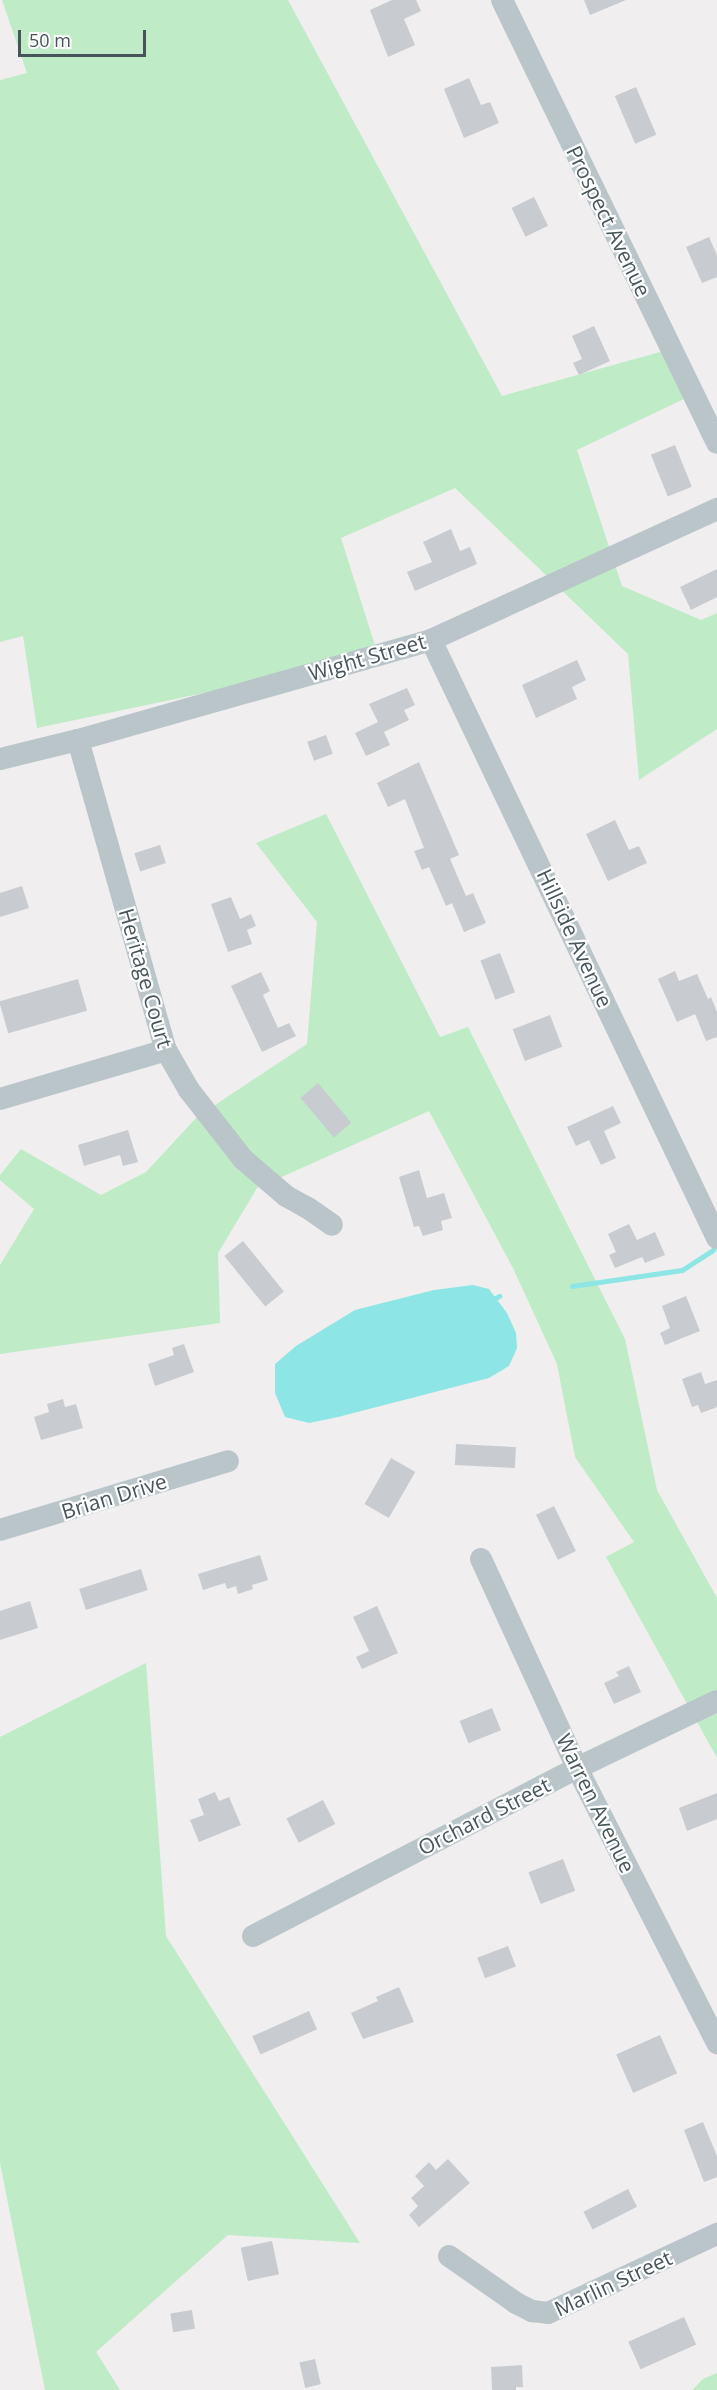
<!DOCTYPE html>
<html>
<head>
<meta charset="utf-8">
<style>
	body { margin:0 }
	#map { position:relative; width:717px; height:2390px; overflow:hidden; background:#f0eeee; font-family:"Open Sans",sans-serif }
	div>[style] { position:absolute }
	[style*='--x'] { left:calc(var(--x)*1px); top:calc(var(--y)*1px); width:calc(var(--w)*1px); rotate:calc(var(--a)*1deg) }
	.green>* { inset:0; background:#bfebc7 }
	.water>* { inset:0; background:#8ee5e5 }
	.stream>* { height:5px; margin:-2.5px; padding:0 2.5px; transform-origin:2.5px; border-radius:2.5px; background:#8ee5e5 }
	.building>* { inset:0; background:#c8ccd0; transform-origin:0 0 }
	.minor>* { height:22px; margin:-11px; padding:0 11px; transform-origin:11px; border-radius:11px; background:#bac5ca }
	span { translate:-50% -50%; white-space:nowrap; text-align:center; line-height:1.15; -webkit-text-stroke:4.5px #fff; paint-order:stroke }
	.street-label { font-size:21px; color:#47555a }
	.scale { position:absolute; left:18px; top:30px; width:128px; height:27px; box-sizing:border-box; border:3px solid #47555a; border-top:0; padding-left:8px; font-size:18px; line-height:21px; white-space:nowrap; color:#47555a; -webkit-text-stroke:4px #fff; paint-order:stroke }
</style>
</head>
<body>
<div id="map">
	<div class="green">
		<div style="clip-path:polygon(2px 0,288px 0,502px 396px,671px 349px,690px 396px,577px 450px,622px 586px,701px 620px,717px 613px,717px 729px,639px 780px,628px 654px,455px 488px,341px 538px,377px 652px,351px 662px,37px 728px,23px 636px,0 642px,0 80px,27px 73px)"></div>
		<div style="clip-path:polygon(326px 814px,440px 1037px,468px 1027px,625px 1339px,657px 1490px,717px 1598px,717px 1758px,606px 1557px,634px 1542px,575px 1457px,557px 1364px,513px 1268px,429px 1111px,257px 1188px,218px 1253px,220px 1323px,0 1354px,0 1265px,34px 1209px,0 1180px,0 1175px,21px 1149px,101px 1195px,146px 1172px,197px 1117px,307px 1044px,317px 922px,256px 843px)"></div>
		<div style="clip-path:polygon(146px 1663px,166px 1936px,360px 2243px,228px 2235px,96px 2352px,120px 2390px,45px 2390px,0 2163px,0 1737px)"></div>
		<div style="clip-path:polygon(717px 2373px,717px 2390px,692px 2390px,703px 2379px)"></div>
	</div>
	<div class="water">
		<div style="clip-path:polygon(473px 1285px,489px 1289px,507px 1313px,516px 1333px,517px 1348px,509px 1366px,489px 1378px,338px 1417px,309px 1423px,285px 1417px,275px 1393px,275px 1364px,296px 1346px,355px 1310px,434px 1290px)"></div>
	</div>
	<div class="stream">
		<div style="--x:572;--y:1286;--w:111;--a:-8.3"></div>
		<div style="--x:682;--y:1270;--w:37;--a:-33"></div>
		<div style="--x:489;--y:1302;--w:12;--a:-31"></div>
	</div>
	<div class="building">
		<div style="clip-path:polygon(392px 0,416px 0,421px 11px,404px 19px,415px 45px,388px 57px,370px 10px)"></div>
		<div style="clip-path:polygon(584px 0,626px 0,590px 15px)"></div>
		<div style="clip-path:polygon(469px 78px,481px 105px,490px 102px,499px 123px,464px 138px,444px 89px)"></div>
		<div style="left:636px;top:87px;width:52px;height:23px;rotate:67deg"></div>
		<div style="left:534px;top:197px;width:32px;height:25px;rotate:64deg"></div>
		<div style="clip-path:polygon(709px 237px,717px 255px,717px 277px,702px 283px,686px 247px)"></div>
		<div style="clip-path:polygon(594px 326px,610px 361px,579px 375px,573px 363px,582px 359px,572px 336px)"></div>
		<div style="left:675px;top:445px;width:45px;height:26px;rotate:68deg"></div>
		<div style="clip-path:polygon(451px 529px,460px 551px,470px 547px,477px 564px,415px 591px,407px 572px,432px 562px,423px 542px)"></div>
		<div style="clip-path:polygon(717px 569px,717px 597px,691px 610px,680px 587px)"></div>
		<div style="clip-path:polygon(577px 660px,586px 680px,572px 687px,577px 699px,536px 718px,522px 685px)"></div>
		<div style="clip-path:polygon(407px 688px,415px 705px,404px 710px,409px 720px,384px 732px,390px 745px,366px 756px,355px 733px,378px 722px,369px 704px)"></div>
		<div style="left:326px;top:735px;width:20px;height:20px;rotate:70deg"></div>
		<div style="clip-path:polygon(419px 762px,459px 855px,450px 859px,466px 896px,473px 893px,486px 923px,464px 932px,452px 903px,446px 906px,429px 867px,422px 870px,414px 851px,424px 848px,405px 799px,388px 807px,377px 783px)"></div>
		<div style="clip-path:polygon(615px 820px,629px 850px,639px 846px,647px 863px,608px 881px,586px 834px)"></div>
		<div style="left:160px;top:845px;width:19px;height:27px;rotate:72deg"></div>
		<div style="clip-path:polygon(22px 886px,29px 908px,0 917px,0 893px)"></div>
		<div style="clip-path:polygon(231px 897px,240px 919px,251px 914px,256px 926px,247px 930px,252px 944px,228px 952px,211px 904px)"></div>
		<div style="left:500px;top:953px;width:42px;height:21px;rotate:69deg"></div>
		<div style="clip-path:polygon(675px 971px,679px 981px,697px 974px,708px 999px,711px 997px,717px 1012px,717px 1037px,706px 1041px,695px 1014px,677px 1022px,658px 979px)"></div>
		<div style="clip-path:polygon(261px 972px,270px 991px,263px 995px,278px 1028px,289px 1023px,296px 1036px,262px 1052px,231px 986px)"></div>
		<div style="left:78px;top:979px;width:33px;height:82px;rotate:74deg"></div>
		<div style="left:550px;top:1015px;width:34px;height:40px;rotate:69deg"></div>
		<div style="left:318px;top:1083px;width:52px;height:23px;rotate:50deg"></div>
		<div style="clip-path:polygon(613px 1106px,621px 1123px,604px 1131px,616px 1158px,601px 1165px,589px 1140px,576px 1146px,567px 1127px)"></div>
		<div style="clip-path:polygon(128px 1130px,138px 1162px,123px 1166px,120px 1155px,84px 1166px,78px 1145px)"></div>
		<div style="clip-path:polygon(419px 1170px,427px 1198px,444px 1193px,452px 1218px,441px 1221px,443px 1230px,423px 1236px,419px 1226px,414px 1227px,399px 1177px)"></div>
		<div style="clip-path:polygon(629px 1224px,637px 1240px,655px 1232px,665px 1255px,645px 1263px,642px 1257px,615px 1268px,609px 1255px,616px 1252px,608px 1234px)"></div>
		<div style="left:243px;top:1241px;width:65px;height:24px;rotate:51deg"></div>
		<div style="clip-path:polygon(686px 1296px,700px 1331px,665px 1345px,660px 1333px,670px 1328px,662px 1306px)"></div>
		<div style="clip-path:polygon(184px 1344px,194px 1372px,155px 1386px,148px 1364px,174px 1355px,172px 1348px)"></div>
		<div style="clip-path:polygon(701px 1372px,705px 1384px,717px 1380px,717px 1407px,701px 1413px,698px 1405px,692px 1407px,682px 1379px)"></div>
		<div style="clip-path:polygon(63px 1399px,65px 1407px,76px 1404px,83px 1428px,41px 1440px,34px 1417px,49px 1412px,47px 1404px)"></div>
		<div style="left:456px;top:1444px;width:60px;height:21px;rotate:3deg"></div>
		<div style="left:391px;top:1458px;width:28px;height:53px;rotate:30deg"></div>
		<div style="left:554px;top:1506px;width:50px;height:20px;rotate:64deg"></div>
		<div style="clip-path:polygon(260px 1555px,268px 1580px,252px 1585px,253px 1589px,238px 1594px,236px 1586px,227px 1589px,225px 1583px,203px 1590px,198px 1574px)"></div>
		<div style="left:141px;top:1569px;width:22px;height:65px;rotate:72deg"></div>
		<div style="clip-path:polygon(30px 1601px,38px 1628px,0 1640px,0 1611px)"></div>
		<div style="clip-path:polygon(377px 1606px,398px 1653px,362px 1669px,356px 1657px,369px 1651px,353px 1617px)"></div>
		<div style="clip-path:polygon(629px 1666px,641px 1692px,614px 1704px,604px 1683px,619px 1676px,616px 1672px)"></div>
		<div style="left:492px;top:1708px;width:24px;height:35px;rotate:68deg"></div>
		<div style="clip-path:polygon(215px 1792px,219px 1801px,229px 1797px,241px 1825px,199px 1842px,190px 1820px,204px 1815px,198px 1799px)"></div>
		<div style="clip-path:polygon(717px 1793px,717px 1819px,687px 1831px,679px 1808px)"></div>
		<div style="left:323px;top:1800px;width:27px;height:41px;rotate:63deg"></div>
		<div style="left:563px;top:1859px;width:34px;height:37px;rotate:69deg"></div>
		<div style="left:508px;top:1946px;width:22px;height:33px;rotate:69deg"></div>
		<div style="clip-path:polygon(399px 1987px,414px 2022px,363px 2039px,351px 2013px,378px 2001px,376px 1997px)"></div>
		<div style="left:309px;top:2011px;width:20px;height:62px;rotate:66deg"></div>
		<div style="left:660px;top:2035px;width:42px;height:48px;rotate:66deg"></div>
		<div style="clip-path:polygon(703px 2122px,717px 2156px,717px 2177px,704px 2182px,684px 2130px)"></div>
		<div style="clip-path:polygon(448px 2159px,470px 2183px,419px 2227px,409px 2215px,418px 2206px,411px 2198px,424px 2186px,415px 2176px,429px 2162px,436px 2170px)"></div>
		<div style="left:628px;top:2189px;width:20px;height:50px;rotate:63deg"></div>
		<div style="left:272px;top:2241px;width:34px;height:32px;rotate:78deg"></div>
		<div style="left:192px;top:2310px;width:19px;height:22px;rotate:81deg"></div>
		<div style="left:684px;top:2317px;width:30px;height:61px;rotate:66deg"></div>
		<div style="left:315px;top:2359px;width:26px;height:16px;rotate:77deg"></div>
		<div style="clip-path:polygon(522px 2365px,523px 2387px,516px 2387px,516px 2390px,492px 2390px,491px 2367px)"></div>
	</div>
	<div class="minor">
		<div style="--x:502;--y:0;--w:492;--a:64.1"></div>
		<div style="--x:431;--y:640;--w:663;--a:64.44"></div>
		<div style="--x:78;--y:740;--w:322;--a:74.2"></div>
		<div style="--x:166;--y:1050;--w:46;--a:60.1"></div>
		<div style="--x:189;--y:1090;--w:88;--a:52"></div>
		<div style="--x:243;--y:1159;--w:57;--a:40.7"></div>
		<div style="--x:286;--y:1196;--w:25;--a:29"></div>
		<div style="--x:308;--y:1208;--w:29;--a:35"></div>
		<div style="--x:0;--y:759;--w:80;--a:-13.7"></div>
		<div style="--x:78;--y:740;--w:367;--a:-15.8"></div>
		<div style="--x:431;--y:640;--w:315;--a:-24.6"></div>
		<div style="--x:0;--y:1099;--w:173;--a:-16.4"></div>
		<div style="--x:0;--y:1530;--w:238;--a:-16.8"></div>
		<div style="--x:481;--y:1559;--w:230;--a:65.3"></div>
		<div style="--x:577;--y:1768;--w:309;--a:63"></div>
		<div style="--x:253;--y:1936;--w:365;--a:-27.4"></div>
		<div style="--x:577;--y:1768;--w:155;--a:-25.6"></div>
		<div style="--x:449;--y:2256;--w:82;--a:35"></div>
		<div style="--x:516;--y:2303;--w:18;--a:27"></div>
		<div style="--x:532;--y:2311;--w:16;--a:7"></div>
		<div style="--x:548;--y:2313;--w:187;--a:-25.1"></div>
	</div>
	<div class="street-label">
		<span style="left:609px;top:221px;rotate:64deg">Prospect Avenue</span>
		<span style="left:367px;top:657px;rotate:-16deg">Wight Street</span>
		<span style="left:575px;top:938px;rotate:65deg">Hillside Avenue</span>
		<span style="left:146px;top:978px;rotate:74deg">Heritage Court</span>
		<span style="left:114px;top:1496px;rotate:-17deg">Brian Drive</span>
		<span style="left:596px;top:1803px;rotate:64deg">Warren Avenue</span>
		<span style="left:484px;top:1816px;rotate:-27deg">Orchard Street</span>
		<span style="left:613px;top:2283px;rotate:-25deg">Marlin Street</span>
	</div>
	<div class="scale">50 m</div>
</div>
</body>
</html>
